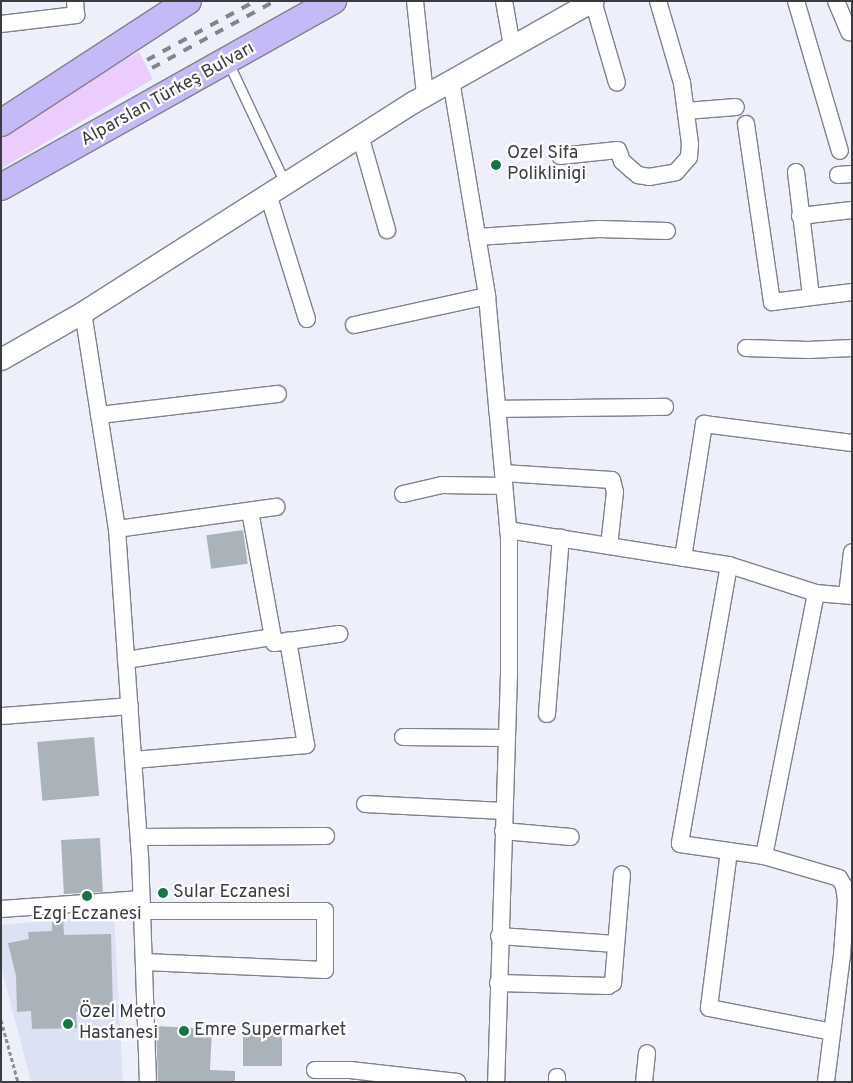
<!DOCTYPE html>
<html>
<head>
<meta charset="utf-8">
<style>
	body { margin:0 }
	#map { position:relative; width:853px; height:1083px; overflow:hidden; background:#edf0fa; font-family:Overpass,sans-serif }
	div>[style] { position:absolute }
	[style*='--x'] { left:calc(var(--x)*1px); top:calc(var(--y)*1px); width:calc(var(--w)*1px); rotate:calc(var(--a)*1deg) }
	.built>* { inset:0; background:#dce2f3 }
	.green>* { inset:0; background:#ecccfc }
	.building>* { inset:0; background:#abb3ba; transform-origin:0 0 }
	.path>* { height:3px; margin-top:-1.5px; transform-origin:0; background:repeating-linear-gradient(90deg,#8c8e95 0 4px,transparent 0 6.5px) }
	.roads { filter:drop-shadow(1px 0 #7e828a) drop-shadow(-1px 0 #7e828a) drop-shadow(0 1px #7e828a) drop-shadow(0 -1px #7e828a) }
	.service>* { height:9px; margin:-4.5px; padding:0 4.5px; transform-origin:4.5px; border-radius:4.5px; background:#fff }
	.minor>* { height:16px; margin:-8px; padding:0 8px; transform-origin:8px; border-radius:8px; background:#fff }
	.tertiary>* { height:21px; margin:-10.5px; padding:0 10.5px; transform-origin:10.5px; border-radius:10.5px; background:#fff }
	.primary>* { height:26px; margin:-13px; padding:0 13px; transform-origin:13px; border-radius:13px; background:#c6b9f7 }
	.rail>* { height:4px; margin-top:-2px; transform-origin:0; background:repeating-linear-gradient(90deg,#83858b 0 9px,transparent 0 18px) }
	.dots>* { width:14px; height:14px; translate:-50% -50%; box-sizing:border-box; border:2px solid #fefefe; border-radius:50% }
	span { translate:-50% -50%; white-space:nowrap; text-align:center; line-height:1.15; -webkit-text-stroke:4.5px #fefefe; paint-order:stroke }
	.street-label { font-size:18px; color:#3b3c40 }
	.poi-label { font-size:18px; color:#3b3c40 }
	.left { translate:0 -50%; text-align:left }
	.frame { position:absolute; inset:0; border:2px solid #3b3c40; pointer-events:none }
</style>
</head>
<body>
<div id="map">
	<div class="built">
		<div style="clip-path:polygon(114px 915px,123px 1082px,31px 1082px,1px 966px,1px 925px)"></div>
	</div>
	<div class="green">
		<div style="clip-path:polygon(139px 52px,153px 79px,1px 169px,1px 130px)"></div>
	</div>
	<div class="building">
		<div style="left:243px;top:530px;width:34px;height:37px;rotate:82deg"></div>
		<div style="left:94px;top:737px;width:59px;height:57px;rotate:85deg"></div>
		<div style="left:100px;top:838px;width:54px;height:39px;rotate:87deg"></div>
		<div style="clip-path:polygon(52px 915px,63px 915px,64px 935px,111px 934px,113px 1011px,76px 1012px,77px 1028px,32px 1029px,31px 1011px,17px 1012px,16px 976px,8px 943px,29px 939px,28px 932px,52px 931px)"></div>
		<div style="clip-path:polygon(156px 1026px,212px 1029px,210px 1070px,235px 1071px,235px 1082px,158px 1082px)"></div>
		<div style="left:243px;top:1031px;width:39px;height:35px"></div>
	</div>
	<div class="path">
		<div style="--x:1;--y:1020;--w:64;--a:74.7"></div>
	</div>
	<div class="roads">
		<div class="service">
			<div style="--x:228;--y:62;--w:134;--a:64.8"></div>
		</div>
		<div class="minor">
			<div style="--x:415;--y:1;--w:95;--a:83.9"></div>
			<div style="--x:504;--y:1;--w:46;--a:79.9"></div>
			<div style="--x:593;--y:1;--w:85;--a:73.7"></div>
			<div style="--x:796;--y:1;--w:156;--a:73.7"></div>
			<div style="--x:836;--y:1;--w:34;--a:67"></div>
			<div style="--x:1;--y:24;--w:76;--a:-6.8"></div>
			<div style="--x:76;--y:15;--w:14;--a:-94"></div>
			<div style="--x:451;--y:80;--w:219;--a:80.5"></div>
			<div style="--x:487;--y:296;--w:245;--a:84.8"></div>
			<div style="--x:509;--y:540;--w:134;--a:90"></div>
			<div style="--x:509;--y:674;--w:408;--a:91.8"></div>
			<div style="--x:686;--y:111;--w:50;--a:-4.6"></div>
			<div style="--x:746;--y:124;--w:180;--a:81.7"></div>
			<div style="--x:772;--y:302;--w:81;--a:-7.1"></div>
			<div style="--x:360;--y:135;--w:99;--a:74.1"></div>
			<div style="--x:560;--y:156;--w:58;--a:-5.9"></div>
			<div style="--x:618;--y:150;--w:12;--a:70"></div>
			<div style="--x:622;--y:161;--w:13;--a:42"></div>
			<div style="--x:632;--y:170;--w:8;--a:40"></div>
			<div style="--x:638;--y:175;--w:11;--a:10"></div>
			<div style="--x:649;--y:177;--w:27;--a:-10"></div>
			<div style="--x:676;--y:172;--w:20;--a:-49"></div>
			<div style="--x:689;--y:157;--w:13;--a:-86"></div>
			<div style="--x:690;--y:144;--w:62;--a:-97.5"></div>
			<div style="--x:682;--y:83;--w:85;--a:-106.3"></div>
			<div style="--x:796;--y:172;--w:125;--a:83.1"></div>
			<div style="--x:838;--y:175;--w:14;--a:-4"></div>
			<div style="--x:268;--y:194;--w:131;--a:72.7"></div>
			<div style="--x:800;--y:216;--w:52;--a:-6.6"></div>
			<div style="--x:477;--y:237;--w:122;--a:-3.8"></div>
			<div style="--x:599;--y:229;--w:68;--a:1.7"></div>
			<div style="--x:83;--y:312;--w:220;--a:81.1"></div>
			<div style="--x:117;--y:529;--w:326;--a:86"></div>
			<div style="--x:140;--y:854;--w:228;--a:88"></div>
			<div style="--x:354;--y:325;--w:136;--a:-12.3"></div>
			<div style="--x:746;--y:348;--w:62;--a:1.8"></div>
			<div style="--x:808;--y:350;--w:44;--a:-2.6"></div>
			<div style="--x:497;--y:409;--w:168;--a:-0.7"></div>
			<div style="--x:99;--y:415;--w:180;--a:-6.7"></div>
			<div style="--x:503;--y:473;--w:109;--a:3.7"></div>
			<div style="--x:612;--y:480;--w:12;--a:76"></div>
			<div style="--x:615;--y:492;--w:54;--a:96.3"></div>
			<div style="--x:403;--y:494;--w:40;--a:-13"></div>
			<div style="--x:442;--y:485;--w:62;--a:0.9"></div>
			<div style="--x:250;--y:511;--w:134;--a:79.7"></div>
			<div style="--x:274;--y:643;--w:66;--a:-7.9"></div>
			<div style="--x:117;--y:529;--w:161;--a:-7.9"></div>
			<div style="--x:508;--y:530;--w:224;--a:9"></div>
			<div style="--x:729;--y:565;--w:91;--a:17.8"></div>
			<div style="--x:816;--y:593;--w:36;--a:5"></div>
			<div style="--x:683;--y:558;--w:136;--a:-81.1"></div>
			<div style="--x:704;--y:424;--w:149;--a:7.3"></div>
			<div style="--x:729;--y:565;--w:283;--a:100"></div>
			<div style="--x:680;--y:844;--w:85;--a:8.1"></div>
			<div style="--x:764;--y:856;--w:78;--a:16.3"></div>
			<div style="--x:839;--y:878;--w:9;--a:58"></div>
			<div style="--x:844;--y:886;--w:14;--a:82"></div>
			<div style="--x:846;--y:900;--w:55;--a:94.2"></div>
			<div style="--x:842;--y:955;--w:128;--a:97.2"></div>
			<div style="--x:847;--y:595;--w:43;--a:-83.4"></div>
			<div style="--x:126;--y:660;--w:149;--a:-8.9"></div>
			<div style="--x:547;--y:714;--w:177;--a:-85.5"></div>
			<div style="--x:1;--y:716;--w:129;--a:-4.4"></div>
			<div style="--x:403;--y:737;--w:103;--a:0.6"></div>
			<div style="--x:134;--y:760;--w:173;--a:-5"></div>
			<div style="--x:306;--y:745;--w:106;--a:-99.8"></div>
			<div style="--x:365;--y:804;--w:139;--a:2.9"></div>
			<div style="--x:503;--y:831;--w:68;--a:5"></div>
			<div style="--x:139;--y:837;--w:187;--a:-0.3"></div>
			<div style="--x:729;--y:851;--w:158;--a:97.3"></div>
			<div style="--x:709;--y:1008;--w:125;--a:11"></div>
			<div style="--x:764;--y:856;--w:268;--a:-78.8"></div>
			<div style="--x:1;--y:909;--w:141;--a:-4.1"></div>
			<div style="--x:142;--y:911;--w:183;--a:0"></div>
			<div style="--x:325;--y:911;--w:59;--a:90"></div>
			<div style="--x:325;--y:970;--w:181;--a:-177.5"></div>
			<div style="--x:499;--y:936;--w:117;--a:3.9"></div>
			<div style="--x:498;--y:983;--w:110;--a:1.6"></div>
			<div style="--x:608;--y:986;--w:6;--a:-31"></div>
			<div style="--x:613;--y:983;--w:109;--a:-85.3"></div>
			<div style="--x:315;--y:1070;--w:35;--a:0"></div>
			<div style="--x:350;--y:1070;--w:108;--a:6.4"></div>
			<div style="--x:557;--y:1077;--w:5;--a:90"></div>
			<div style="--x:644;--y:1082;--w:29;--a:-84"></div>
		</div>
		<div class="tertiary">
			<div style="--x:1;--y:359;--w:95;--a:-29.8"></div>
			<div style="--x:83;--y:312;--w:391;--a:-32.5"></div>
			<div style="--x:413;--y:102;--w:206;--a:-29.4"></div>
		</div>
		<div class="primary">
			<div style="--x:1;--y:123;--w:223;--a:-33.1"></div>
			<div style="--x:1;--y:187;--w:381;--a:-29.3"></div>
		</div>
	</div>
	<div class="rail">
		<div style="--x:147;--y:60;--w:123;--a:-28.6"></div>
		<div style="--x:152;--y:68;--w:140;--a:-28.6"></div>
	</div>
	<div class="dots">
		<div style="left:496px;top:165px;background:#187348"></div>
		<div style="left:163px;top:893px;background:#187348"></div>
		<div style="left:87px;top:896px;background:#187348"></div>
		<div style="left:68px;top:1024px;background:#187348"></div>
		<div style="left:184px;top:1031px;background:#187348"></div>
	</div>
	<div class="street-label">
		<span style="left:168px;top:95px;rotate:-29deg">Alparslan Türkeş Bulvarı</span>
	</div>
	<div class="poi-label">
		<span class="left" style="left:507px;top:165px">Ozel Sifa<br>Poliklinigi</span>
		<span class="left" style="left:173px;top:893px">Sular Eczanesi</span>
		<span style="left:87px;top:915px">Ezgi Eczanesi</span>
		<span class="left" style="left:79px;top:1024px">Özel Metro<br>Hastanesi</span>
		<span class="left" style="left:194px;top:1031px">Emre Supermarket</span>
	</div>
	<div class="frame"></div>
</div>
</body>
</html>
